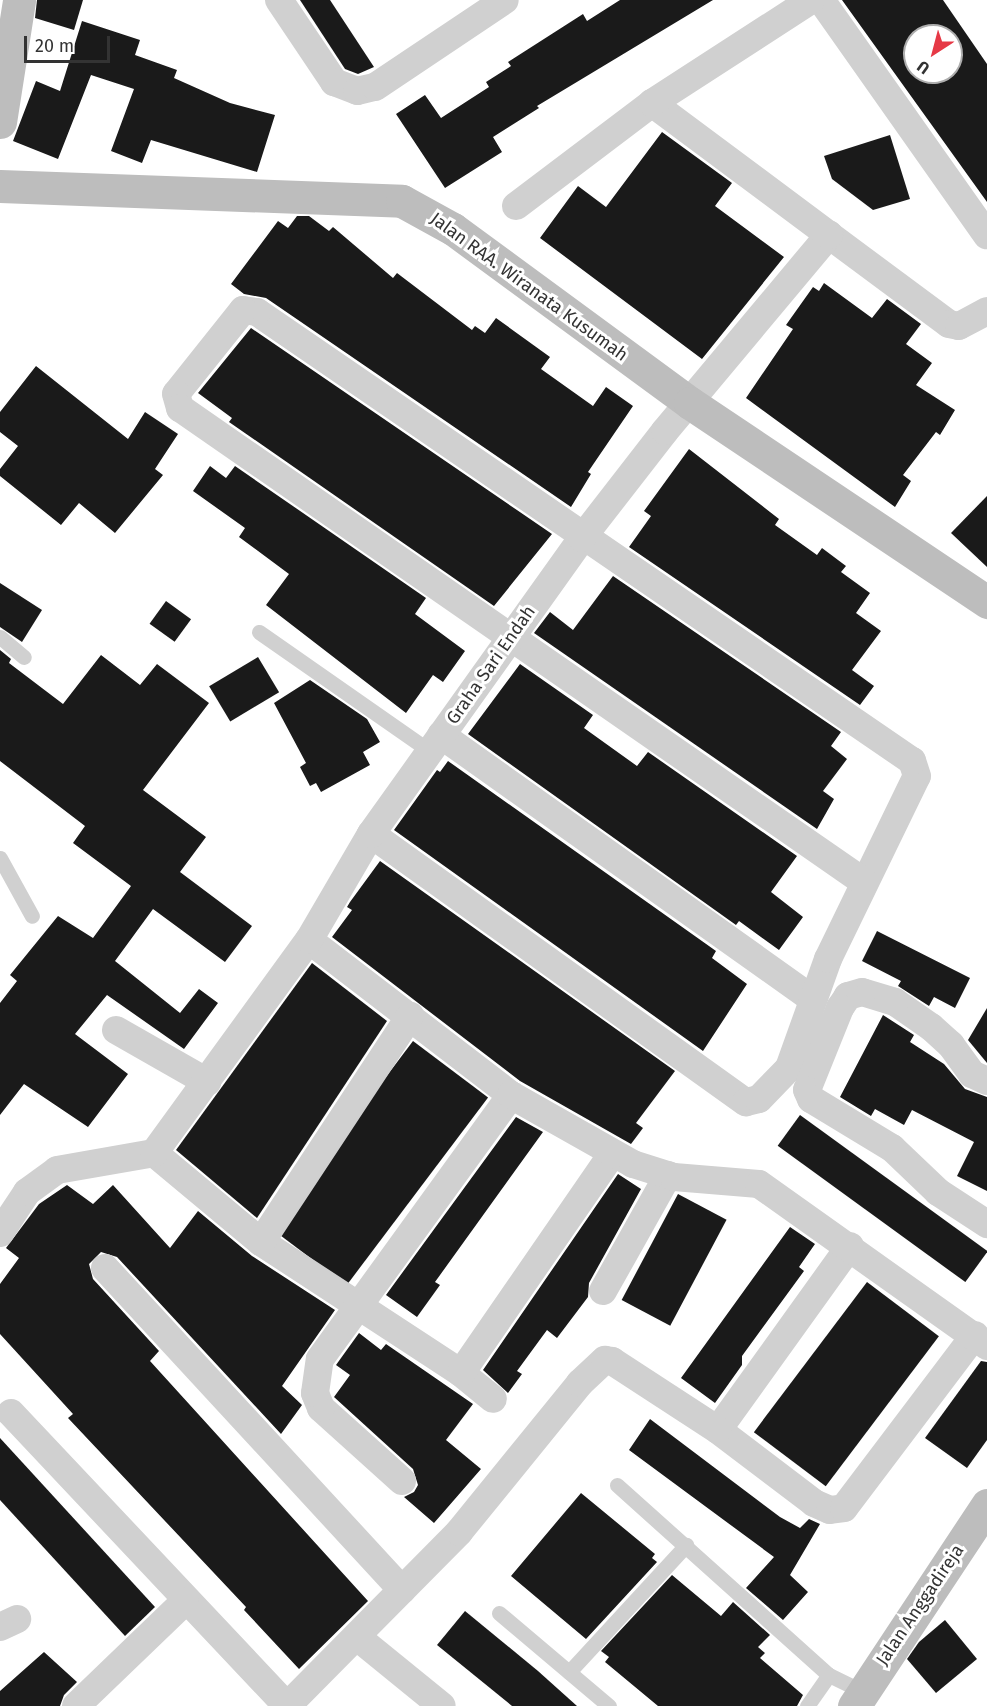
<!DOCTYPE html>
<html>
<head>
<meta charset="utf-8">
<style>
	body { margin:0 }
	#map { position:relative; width:987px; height:1706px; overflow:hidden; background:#fff; font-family:"Fira Sans",sans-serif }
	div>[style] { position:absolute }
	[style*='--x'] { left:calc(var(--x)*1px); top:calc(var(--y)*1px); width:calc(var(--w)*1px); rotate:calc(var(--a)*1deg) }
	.building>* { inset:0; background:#1a1a1a; transform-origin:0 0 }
	.service>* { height:15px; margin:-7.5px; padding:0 7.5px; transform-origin:7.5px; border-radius:7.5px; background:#d0d0d0 }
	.minor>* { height:28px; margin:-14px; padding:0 14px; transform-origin:14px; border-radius:14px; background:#d0d0d0 }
	.secondary>* { height:33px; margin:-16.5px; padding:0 16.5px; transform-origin:16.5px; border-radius:16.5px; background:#bdbdbd }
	span { translate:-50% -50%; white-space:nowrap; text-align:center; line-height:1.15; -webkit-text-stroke:6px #fff; paint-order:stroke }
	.street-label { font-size:18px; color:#333 }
	.north { position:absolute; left:903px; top:24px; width:60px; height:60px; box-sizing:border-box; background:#fff; border:2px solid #adadad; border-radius:50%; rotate:216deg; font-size:16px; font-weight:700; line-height:24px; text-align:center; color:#333 }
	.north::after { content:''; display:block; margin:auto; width:21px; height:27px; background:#e63946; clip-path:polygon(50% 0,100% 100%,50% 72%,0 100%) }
	.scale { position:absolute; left:24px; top:36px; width:86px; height:27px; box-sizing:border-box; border:3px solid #333; border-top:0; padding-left:8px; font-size:18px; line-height:21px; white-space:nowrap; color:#333; -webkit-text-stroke:4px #fff; paint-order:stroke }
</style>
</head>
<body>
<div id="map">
	<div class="building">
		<div style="clip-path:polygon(37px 0,83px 0,74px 30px,35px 18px)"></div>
		<div style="clip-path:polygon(300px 0,330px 0,374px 67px,358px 74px,345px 69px)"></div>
		<div style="clip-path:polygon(620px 0,713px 0,537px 106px,539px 108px,493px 137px,502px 152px,445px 188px,396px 114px,425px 95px,441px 118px,489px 87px,486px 82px,511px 66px,508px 62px,583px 14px,587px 21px)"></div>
		<div style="clip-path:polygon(evenodd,842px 0,943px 0,987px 64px,987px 202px,842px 0,915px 36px,951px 36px,951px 72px,915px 72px,915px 36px)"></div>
		<div style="clip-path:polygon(82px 21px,140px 40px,135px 55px,177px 70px,174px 78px,230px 103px,275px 115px,257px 172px,151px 140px,142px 163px,111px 151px,134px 89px,91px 75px,58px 159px,13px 141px,36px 81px,60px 91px)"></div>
		<div style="clip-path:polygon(662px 132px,732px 183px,715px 206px,784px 257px,702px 359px,540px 238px,578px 186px,606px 207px)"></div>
		<div style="clip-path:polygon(890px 135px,910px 199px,873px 210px,832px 179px,824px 156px)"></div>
		<div style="clip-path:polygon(297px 216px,309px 216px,329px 231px,333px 227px,393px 278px,397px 273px,472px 330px,475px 326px,485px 333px,496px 318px,550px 357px,541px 369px,593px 406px,606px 387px,633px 406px,588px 472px,591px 474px,571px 507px,266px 298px,244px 294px,231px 284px,278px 221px,288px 228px)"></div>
		<div style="clip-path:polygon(824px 283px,872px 318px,887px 299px,921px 324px,906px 344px,932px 363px,916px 385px,955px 410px,940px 435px,936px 432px,903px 475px,911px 481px,895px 507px,746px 398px,793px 329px,786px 325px,813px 287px,819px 291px)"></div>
		<div style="clip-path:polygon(251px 328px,552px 534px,494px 606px,229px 422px,232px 418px,198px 393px)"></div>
		<div style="clip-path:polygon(36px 366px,128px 439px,145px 412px,178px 434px,155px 469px,163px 475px,115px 533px,79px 503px,61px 525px,0 476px,0 469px,18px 446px,0 432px,0 412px)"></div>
		<div style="clip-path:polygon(689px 449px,779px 519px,775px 525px,817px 555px,822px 548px,846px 566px,841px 572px,870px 593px,856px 613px,881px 631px,852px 670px,874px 686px,860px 705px,629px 547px,651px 516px,644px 511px)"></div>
		<div style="clip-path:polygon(210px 466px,226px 478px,235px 466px,426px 598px,415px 614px,465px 651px,443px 682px,433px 675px,406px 713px,266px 605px,289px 574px,239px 537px,245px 528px,193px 491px)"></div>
		<div style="clip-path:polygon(987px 496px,987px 567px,951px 533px)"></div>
		<div style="clip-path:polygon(613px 576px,841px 732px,831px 746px,847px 759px,823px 791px,834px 799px,817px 829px,534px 633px,550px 612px,573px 630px)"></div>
		<div style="clip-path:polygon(0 583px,42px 610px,22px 642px,0 627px)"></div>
		<div style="left:166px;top:601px;width:31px;height:28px;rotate:36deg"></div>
		<div style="clip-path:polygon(0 650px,11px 659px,9px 663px,63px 704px,101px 655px,140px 685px,157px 664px,209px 703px,143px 790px,206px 837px,180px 872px,252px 926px,225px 962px,153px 909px,115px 961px,180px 1013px,199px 989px,218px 1003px,184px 1049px,107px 995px,75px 1034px,128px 1074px,88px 1127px,24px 1084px,0 1115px,0 1003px,17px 981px,10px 975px,58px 916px,93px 938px,131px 886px,73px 843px,85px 826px,0 761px)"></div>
		<div style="left:258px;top:657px;width:41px;height:57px;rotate:59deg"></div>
		<div style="clip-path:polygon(520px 664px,593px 715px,584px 728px,637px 766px,648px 752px,797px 856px,771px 892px,803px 917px,779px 950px,739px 921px,736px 925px,468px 734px)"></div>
		<div style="clip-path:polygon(310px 680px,367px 719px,380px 742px,363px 752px,370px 765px,321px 792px,316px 783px,310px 786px,300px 767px,306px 763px,274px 703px)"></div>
		<div style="clip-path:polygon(448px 761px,716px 951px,712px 958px,747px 984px,703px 1051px,394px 830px,437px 770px,440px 772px)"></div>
		<div style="clip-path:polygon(380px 861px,675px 1071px,636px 1123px,643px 1128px,631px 1144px,520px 1081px,332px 937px,352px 910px,347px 907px,350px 902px)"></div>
		<div style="clip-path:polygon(877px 931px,970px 978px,955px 1008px,934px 997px,929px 1006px,898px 986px,901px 981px,862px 961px)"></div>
		<div style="clip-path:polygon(312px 963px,387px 1021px,257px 1218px,176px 1150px)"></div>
		<div style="clip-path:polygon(987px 1008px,987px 1063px,968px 1040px)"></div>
		<div style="clip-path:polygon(883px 1015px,914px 1035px,910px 1042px,944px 1064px,965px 1089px,987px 1097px,987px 1191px,957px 1176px,974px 1142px,912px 1110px,904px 1125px,875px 1109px,871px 1116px,840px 1097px)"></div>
		<div style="left:413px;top:1041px;width:94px;height:235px;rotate:37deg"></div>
		<div style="left:800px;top:1115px;width:232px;height:38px;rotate:36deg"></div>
		<div style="clip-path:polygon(516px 1117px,543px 1132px,435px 1282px,440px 1285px,417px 1317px,386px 1295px)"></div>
		<div style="clip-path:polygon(618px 1174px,641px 1189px,589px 1283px,588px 1297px,557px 1338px,547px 1330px,517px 1371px,522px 1374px,508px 1393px,483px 1370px)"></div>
		<div style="clip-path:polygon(67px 1185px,93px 1204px,113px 1185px,170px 1248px,198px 1211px,252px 1256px,335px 1310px,282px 1386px,302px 1405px,281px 1434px,117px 1257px,101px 1252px,89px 1264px,93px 1279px,159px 1351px,150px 1361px,368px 1601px,299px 1669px,244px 1610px,246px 1607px,68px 1418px,73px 1414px,0 1334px,0 1284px,19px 1258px,6px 1248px,39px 1204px)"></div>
		<div style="left:678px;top:1194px;width:55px;height:120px;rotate:28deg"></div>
		<div style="clip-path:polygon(790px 1227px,815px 1244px,799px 1267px,804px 1271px,742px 1356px,742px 1365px,715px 1403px,681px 1378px)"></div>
		<div style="left:867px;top:1282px;width:90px;height:188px;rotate:37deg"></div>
		<div style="clip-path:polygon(359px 1333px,381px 1350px,386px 1344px,473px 1404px,446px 1440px,481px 1469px,434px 1523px,404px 1497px,414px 1492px,418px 1485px,413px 1469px,334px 1397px,350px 1375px,336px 1365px)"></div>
		<div style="clip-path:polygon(981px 1361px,987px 1362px,987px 1440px,967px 1468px,925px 1438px)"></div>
		<div style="clip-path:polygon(650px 1419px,780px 1517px,800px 1528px,809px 1519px,820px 1524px,790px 1575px,808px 1592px,783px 1620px,746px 1588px,774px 1557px,629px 1450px)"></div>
		<div style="clip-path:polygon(0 1438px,155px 1607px,125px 1636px,0 1500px)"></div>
		<div style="clip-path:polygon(581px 1493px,655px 1554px,652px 1558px,657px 1562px,586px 1639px,511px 1576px)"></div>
		<div style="clip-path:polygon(672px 1575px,721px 1616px,733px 1602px,770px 1635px,758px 1647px,765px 1653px,760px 1658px,803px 1695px,797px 1706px,658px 1706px,605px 1662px,609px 1657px,601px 1651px)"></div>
		<div style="clip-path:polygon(465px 1611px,538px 1671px,577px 1706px,512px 1706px,437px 1645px)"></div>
		<div style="clip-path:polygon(945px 1620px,977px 1659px,936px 1693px,907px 1659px,919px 1642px)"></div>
		<div style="clip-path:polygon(44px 1652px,77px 1682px,64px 1695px,60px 1706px,0 1706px,0 1691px)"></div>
	</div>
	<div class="service">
		<div style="--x:259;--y:632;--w:210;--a:34.9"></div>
		<div style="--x:0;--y:637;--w:31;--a:40"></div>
		<div style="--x:0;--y:858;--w:66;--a:61.1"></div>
		<div style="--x:617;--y:1485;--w:285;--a:41.9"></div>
		<div style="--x:829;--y:1675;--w:37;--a:26"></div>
		<div style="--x:499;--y:1613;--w:144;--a:40.2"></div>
		<div style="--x:569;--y:1672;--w:173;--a:-47.3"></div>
		<div style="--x:807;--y:1706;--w:38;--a:-55"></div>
	</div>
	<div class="minor">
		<div style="--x:279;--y:0;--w:99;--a:56.1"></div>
		<div style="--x:334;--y:82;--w:25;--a:21"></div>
		<div style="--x:357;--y:91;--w:18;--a:-13"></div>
		<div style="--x:375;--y:87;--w:156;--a:-33.8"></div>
		<div style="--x:821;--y:0;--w:288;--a:54.8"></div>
		<div style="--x:516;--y:206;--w:171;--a:-37.1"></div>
		<div style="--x:829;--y:235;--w:149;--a:36.6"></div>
		<div style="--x:949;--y:324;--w:10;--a:11"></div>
		<div style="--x:959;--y:326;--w:32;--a:-28"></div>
		<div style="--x:441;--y:735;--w:455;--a:35.4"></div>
		<div style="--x:371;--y:834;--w:461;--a:35.6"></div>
		<div style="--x:746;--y:1102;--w:13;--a:-13"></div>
		<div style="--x:759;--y:1099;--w:43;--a:-45.9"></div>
		<div style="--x:789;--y:1068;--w:116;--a:-70.3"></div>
		<div style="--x:828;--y:959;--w:203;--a:-64.1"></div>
		<div style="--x:917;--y:776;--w:16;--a:-108"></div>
		<div style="--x:912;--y:761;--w:794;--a:-145.57"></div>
		<div style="--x:257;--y:312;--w:14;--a:-172"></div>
		<div style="--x:243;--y:310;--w:107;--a:128.6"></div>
		<div style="--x:176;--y:394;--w:15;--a:74"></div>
		<div style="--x:180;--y:408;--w:832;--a:34.72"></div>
		<div style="--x:309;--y:940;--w:255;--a:37.5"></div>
		<div style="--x:116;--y:1030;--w:105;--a:29.7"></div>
		<div style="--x:987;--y:1081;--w:17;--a:-155"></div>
		<div style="--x:972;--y:1074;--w:36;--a:-126"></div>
		<div style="--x:951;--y:1045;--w:27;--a:-138"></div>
		<div style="--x:931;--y:1027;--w:44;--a:-145.2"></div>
		<div style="--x:895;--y:1002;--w:34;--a:-163"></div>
		<div style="--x:862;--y:992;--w:15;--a:164"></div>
		<div style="--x:848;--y:996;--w:14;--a:124"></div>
		<div style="--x:840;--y:1008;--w:88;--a:111.9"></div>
		<div style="--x:807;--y:1090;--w:10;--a:66"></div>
		<div style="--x:811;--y:1099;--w:95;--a:31.2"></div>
		<div style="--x:892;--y:1148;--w:64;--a:43.7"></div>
		<div style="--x:938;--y:1192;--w:59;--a:33.1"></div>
		<div style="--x:154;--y:1153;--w:139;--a:39.8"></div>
		<div style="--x:261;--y:1242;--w:239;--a:33.2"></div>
		<div style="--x:461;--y:1373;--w:41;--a:39.1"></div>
		<div style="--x:0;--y:1233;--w:49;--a:-56.6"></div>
		<div style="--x:27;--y:1192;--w:37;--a:-36"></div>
		<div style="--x:57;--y:1170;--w:98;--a:-9.9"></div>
		<div style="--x:154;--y:1153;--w:263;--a:-54"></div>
		<div style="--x:309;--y:940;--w:123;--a:-59.7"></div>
		<div style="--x:371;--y:834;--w:364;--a:-54.5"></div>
		<div style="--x:582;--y:538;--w:135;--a:-52.2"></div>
		<div style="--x:665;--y:431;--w:256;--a:-50.1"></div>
		<div style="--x:829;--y:235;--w:221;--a:-143.3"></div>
		<div style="--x:652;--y:103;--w:189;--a:-32.9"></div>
		<div style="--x:261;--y:1242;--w:271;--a:-56.6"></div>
		<div style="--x:850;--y:1246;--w:226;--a:125.7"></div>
		<div style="--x:718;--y:1430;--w:121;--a:37.2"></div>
		<div style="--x:814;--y:1503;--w:17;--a:24"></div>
		<div style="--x:830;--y:1510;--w:14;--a:-8"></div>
		<div style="--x:844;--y:1508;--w:217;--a:-52.9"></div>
		<div style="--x:105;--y:1268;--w:438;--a:47.3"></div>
		<div style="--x:603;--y:1291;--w:133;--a:-60.7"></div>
		<div style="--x:461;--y:1373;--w:266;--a:-55.4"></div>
		<div style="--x:11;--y:1413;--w:403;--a:46.7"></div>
		<div style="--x:402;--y:1481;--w:109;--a:-138"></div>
		<div style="--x:321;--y:1408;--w:16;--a:-112"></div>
		<div style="--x:315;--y:1393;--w:34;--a:-82"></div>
		<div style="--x:320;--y:1359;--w:326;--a:-54.1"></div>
		<div style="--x:511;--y:1095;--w:140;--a:29.5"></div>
		<div style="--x:633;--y:1164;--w:43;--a:17.6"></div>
		<div style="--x:674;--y:1177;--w:85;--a:4.7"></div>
		<div style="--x:759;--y:1184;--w:280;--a:35.4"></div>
		<div style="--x:0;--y:1627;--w:19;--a:-25"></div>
		<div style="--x:357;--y:1637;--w:109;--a:39.1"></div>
		<div style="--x:76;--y:1706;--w:151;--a:-43.9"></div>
		<div style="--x:287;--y:1706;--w:245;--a:-45.3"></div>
		<div style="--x:459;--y:1532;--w:192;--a:-50.9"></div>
		<div style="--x:580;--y:1383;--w:34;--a:-43"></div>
		<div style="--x:605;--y:1360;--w:7;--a:8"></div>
		<div style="--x:612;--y:1361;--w:126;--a:33.1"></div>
	</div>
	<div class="secondary">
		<div style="--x:0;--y:122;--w:123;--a:-81.1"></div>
		<div style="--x:0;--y:186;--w:402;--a:2.1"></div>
		<div style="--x:402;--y:201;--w:58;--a:28.8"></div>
		<div style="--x:453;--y:229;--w:294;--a:36.3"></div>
		<div style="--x:690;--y:403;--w:358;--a:33.8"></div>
		<div style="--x:854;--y:1706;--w:241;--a:-56.5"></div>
	</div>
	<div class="street-label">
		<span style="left:529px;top:287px;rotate:36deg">Jalan RAA. Wiranata Kusumah</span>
		<span style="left:491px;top:665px;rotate:-55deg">Graha Sari Endah</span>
		<span style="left:920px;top:1605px;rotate:-56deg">Jalan Anggadireja</span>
	</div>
	<div class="north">U</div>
	<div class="scale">20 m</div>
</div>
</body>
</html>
